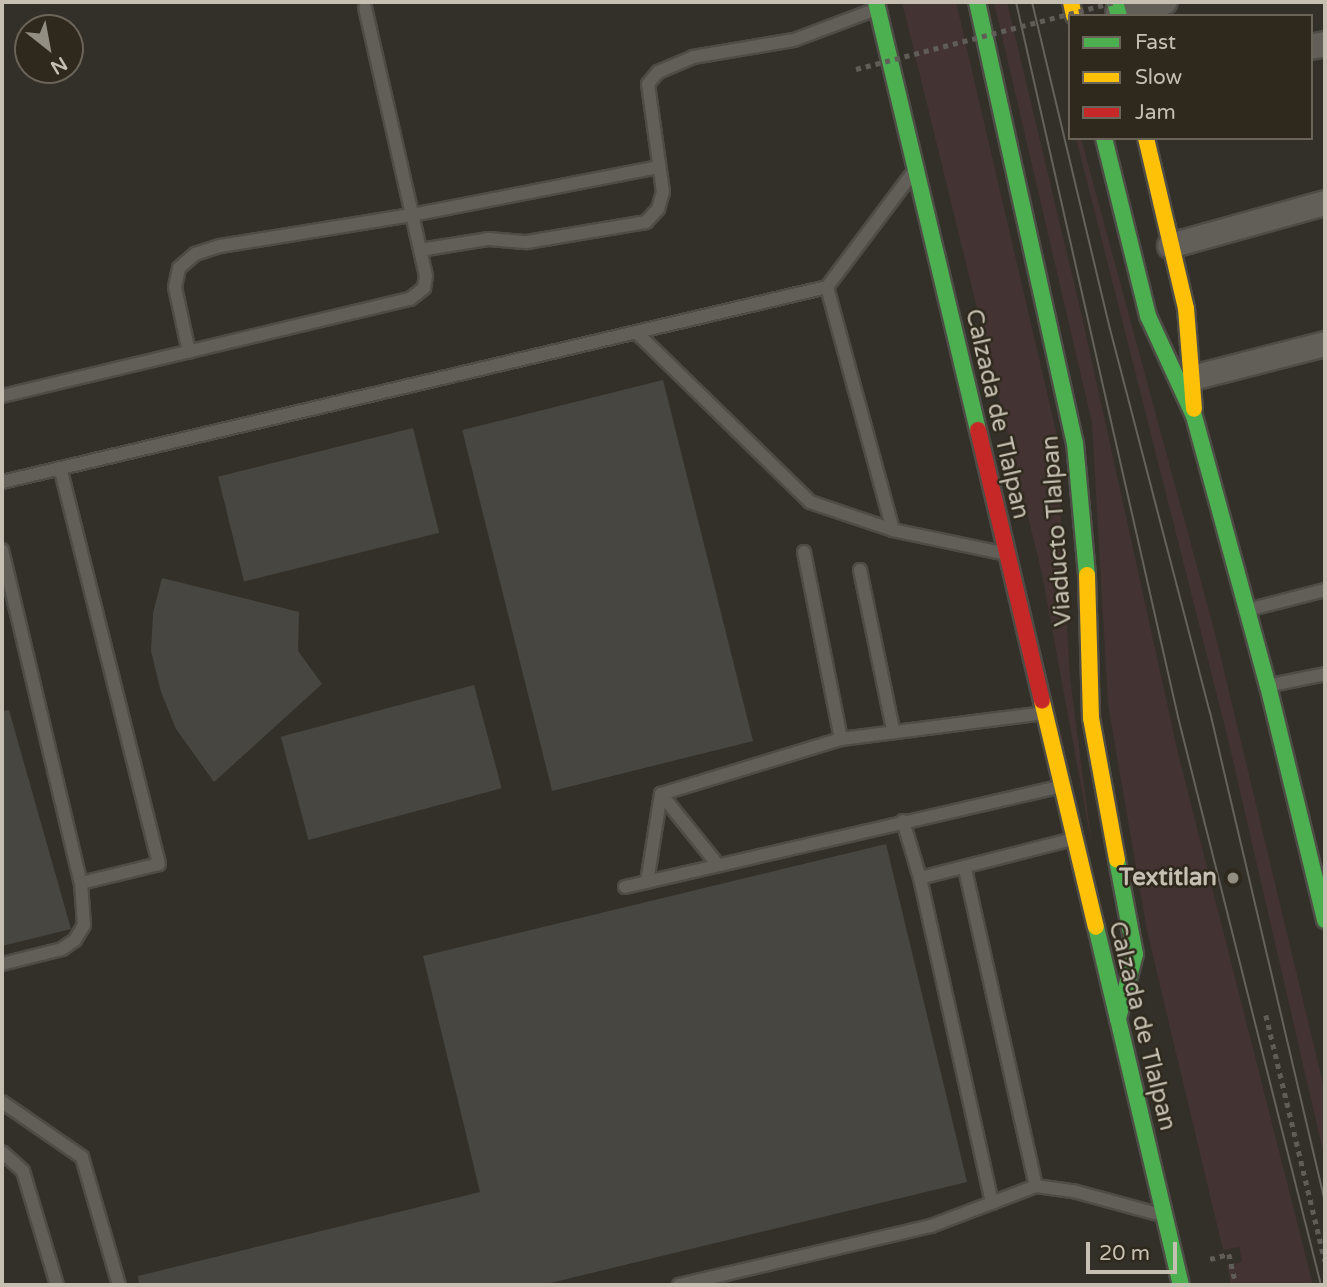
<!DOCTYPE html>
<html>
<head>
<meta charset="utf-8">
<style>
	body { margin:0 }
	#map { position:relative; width:1327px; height:1287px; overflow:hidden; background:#333029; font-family:"Varela Round",sans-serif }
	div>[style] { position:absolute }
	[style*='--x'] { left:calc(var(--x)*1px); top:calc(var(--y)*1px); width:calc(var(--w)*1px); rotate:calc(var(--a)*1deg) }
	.green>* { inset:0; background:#433332 }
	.building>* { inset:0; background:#484640; transform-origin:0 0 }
	.path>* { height:4.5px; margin-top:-2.25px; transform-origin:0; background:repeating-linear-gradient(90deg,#605d58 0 5px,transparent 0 10px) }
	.roads { filter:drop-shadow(2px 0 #4e4c46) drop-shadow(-2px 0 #4e4c46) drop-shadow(0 2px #4e4c46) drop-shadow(0 -2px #4e4c46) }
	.lane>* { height:12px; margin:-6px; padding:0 6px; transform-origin:6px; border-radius:6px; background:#625e58 }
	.street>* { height:24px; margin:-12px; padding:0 12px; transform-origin:12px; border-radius:12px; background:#625e58 }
	.fast>* { height:16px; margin:-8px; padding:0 8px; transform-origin:8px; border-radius:8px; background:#4caf50 }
	.slow>* { height:16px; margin:-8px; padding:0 8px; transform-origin:8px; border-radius:8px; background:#ffc107 }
	.jam>* { height:16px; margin:-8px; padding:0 8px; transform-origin:8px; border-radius:8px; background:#c62828 }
	.tram>* { height:2px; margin:-1px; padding:0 1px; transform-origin:1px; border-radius:1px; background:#65625c }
	.path-bridge>* { height:4.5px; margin-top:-2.25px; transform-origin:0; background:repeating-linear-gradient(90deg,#605d58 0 5px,transparent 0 10px) }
	.dots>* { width:19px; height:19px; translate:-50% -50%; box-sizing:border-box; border:4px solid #2e291c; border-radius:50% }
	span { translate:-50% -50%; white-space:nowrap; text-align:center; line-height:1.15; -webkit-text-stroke:5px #2e291c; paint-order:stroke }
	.street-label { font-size:24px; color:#c5c0b2 }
	.poi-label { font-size:24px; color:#c5c0b2; font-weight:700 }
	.right { translate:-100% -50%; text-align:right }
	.frame { position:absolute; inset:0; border:4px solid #c5c0b2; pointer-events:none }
	.legend { position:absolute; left:1068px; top:14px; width:245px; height:126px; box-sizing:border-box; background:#2e291c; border:2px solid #6a6558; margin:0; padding:9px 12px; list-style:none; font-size:21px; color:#c5c0b2 }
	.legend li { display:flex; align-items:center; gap:14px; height:35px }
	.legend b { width:35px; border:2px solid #6a6558 }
	.north { position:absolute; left:14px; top:14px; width:70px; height:70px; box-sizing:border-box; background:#2e291c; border:2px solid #6a6558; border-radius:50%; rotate:149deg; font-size:19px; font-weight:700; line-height:28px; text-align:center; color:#c5c0b2 }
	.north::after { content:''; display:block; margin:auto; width:24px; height:32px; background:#928e82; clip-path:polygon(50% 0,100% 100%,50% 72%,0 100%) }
	.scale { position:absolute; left:1086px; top:1242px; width:91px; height:32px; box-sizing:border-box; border:4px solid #c5c0b2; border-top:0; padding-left:9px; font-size:21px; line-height:24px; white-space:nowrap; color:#c5c0b2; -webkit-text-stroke:5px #2e291c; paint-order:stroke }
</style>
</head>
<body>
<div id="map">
	<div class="green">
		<div style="clip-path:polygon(902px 2px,956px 2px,1056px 431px,1070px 678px,1092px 846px,1042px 574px)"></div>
		<div style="clip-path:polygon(994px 2px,1007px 2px,1083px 321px,1178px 753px,1313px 1285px,1231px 1285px,1227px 1265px,1242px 1262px,1239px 1247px,1223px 1250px,1147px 931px,1108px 704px,1092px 423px)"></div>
		<div style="clip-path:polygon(1076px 138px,1081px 138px,1215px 633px,1325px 1092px,1325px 1160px,1228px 739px)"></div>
	</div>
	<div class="building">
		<div style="left:663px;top:380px;width:372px;height:207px;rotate:76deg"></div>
		<div style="left:413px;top:428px;width:108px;height:201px;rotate:76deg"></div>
		<div style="clip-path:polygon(162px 578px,299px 612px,298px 651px,322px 684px,214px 782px,176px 729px,161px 692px,151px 651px,153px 613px)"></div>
		<div style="left:474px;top:685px;width:107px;height:200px;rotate:75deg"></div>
		<div style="clip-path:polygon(9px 710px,71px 929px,2px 946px,2px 711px)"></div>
		<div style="clip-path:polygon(886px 844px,967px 1182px,542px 1285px,139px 1285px,138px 1276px,480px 1192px,423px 956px)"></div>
	</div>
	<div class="path">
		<div style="--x:1266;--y:1015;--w:253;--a:76.5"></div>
		<div style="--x:1210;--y:1259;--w:20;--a:-15"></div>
		<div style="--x:1229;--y:1254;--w:32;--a:77"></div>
	</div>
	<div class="roads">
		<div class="lane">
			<div style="--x:420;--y:250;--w:70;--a:-9.1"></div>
			<div style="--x:489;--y:239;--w:38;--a:5"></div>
			<div style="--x:527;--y:242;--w:121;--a:-9.5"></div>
			<div style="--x:646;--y:222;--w:18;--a:-47"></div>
			<div style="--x:658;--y:209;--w:18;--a:-74"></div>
			<div style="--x:663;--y:192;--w:109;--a:-97.9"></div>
			<div style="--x:648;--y:84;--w:16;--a:-50"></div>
			<div style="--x:658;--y:72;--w:38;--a:-23"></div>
			<div style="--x:693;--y:57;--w:102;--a:-9.6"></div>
			<div style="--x:794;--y:40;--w:85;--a:-20.6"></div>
			<div style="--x:638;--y:334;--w:240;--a:44.3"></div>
			<div style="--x:810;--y:502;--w:88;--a:18.6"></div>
			<div style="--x:893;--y:530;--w:252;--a:-105.2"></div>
			<div style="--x:189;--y:352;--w:66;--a:-102.2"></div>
			<div style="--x:175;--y:287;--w:19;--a:-78"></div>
			<div style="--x:179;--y:268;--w:21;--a:-41"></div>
			<div style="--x:195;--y:254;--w:26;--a:-18"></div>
			<div style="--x:220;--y:246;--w:194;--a:-9.2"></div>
			<div style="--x:412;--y:215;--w:251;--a:-11"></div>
			<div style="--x:2;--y:396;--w:419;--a:-13.4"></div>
			<div style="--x:410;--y:299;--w:18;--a:-38"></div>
			<div style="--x:424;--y:288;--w:12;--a:-81"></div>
			<div style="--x:426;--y:276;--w:275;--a:-102.8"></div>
			<div style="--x:2;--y:482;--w:848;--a:-13.3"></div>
			<div style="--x:827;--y:287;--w:140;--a:-53.1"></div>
			<div style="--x:893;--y:530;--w:111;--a:11.9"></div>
			<div style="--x:2;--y:550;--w:342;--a:76.7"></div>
			<div style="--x:81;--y:883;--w:80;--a:-13.7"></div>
			<div style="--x:159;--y:864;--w:408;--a:-104"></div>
			<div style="--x:804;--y:552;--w:191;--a:78.8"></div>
			<div style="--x:860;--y:570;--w:163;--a:78.3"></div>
			<div style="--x:1251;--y:609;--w:76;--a:-14.4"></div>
			<div style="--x:1271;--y:685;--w:55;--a:-11.5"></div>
			<div style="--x:661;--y:794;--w:91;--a:51.2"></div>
			<div style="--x:903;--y:821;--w:59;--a:73.4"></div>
			<div style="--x:920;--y:878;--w:158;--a:-14.3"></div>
			<div style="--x:965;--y:869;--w:325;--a:77.4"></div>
			<div style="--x:920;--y:878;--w:333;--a:77.5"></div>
			<div style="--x:647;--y:882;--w:89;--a:-81"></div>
			<div style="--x:661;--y:794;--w:188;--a:-17"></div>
			<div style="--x:841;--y:739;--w:205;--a:-7.3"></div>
			<div style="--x:625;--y:887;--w:448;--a:-13"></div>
			<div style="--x:2;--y:964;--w:62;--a:-14"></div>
			<div style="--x:62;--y:949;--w:16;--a:-35"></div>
			<div style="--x:75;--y:940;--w:17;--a:-59"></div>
			<div style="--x:84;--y:925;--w:42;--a:-94.1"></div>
			<div style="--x:2;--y:1102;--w:97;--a:34.5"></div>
			<div style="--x:82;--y:1157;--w:133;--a:73.9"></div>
			<div style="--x:2;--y:1152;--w:28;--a:42"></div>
			<div style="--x:23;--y:1171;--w:119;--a:73.4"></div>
			<div style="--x:679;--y:1285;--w:259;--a:-13.2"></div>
			<div style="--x:931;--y:1226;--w:112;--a:-20.9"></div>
			<div style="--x:1036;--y:1186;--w:37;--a:8"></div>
			<div style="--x:1073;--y:1191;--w:88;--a:15.1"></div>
		</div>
		<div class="street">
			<div style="--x:1118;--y:13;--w:48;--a:-13.2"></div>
			<div style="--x:1311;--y:47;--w:14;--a:-12"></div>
			<div style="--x:1170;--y:246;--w:161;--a:-15.5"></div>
			<div style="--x:1193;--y:378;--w:136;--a:-14.4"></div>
		</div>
		<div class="fast">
			<div style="--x:876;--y:2;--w:440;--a:76.6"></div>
			<div style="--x:977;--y:2;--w:452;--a:77.5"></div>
			<div style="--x:1075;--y:443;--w:133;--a:84.8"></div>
			<div style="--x:1115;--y:2;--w:15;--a:74"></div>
			<div style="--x:1104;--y:138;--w:183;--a:76.1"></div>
			<div style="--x:1148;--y:316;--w:110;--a:65.3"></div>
			<div style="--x:1194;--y:416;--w:280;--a:74.7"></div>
			<div style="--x:1268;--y:686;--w:241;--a:76.3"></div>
			<div style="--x:1117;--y:860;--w:96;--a:79.2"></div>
			<div style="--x:1135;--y:954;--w:67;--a:104.7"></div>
			<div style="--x:1118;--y:1019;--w:273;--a:76.7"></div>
			<div style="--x:1096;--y:927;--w:95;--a:76.6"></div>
		</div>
		<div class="slow">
			<div style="--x:1071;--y:2;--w:14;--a:78"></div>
			<div style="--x:1146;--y:138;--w:175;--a:76.8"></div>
			<div style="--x:1186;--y:308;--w:101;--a:85.5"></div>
			<div style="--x:1087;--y:575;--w:143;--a:88.4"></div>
			<div style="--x:1091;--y:718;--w:144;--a:79.6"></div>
			<div style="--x:1042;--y:701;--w:232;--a:76.6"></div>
		</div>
		<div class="jam">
			<div style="--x:978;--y:430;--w:278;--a:76.7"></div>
		</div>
	</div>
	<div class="tram">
		<div style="--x:1016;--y:2;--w:733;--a:77.23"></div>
		<div style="--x:1178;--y:717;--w:586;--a:75.87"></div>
		<div style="--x:1032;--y:2;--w:336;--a:76.6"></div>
		<div style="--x:1110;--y:329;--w:396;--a:75.4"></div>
		<div style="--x:1210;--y:712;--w:503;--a:76.79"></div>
	</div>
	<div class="path-bridge">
		<div style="--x:856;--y:69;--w:268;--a:-14.5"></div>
	</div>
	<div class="dots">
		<div style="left:1233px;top:878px;background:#928e82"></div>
	</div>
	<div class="street-label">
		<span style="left:997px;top:414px;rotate:77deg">Calzada de Tlalpan</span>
		<span style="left:1057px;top:531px;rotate:-94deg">Viaducto Tlalpan</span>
		<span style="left:1142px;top:1026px;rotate:76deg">Calzada de Tlalpan</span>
	</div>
	<div class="poi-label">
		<span class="right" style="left:1217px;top:878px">Textitlan</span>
	</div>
	<div class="frame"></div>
	<ul class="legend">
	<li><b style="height:9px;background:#4caf50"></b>Fast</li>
	<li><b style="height:9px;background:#ffc107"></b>Slow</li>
	<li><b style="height:9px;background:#c62828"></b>Jam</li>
	</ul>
	<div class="north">N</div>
	<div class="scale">20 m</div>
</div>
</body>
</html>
